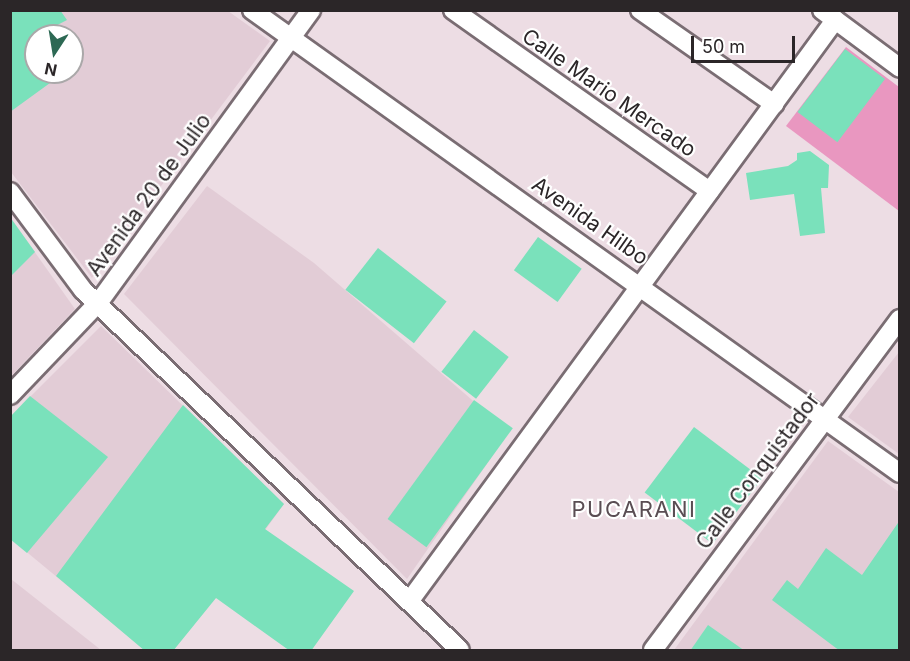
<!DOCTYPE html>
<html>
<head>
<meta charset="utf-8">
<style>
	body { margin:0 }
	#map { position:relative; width:910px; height:661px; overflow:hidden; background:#eddde4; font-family:Inter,sans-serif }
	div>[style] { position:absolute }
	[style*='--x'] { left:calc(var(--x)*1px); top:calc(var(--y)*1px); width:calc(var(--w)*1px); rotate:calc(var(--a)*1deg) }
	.built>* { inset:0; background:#e2ccd6 }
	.green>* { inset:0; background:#e997c0 }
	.building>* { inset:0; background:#7ae1bb; transform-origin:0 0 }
	.roads { filter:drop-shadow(2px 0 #7a6d73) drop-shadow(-2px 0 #7a6d73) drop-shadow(0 2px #7a6d73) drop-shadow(0 -2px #7a6d73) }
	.minor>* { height:18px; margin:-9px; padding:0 9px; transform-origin:9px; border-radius:9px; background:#fff }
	span { translate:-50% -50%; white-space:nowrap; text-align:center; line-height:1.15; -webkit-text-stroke:4.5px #fff; paint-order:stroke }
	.street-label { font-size:21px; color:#2b2628 }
	.neighbourhood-label { font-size:22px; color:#5a4d53; letter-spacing:1.5px }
	.frame { position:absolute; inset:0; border:12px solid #2b2628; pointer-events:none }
	.north { position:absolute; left:24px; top:24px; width:60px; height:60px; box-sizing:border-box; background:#fff; border:2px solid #aaa8a9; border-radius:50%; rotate:192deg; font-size:16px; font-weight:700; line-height:24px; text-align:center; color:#2b2628 }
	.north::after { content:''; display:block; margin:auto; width:21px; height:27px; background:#2d6954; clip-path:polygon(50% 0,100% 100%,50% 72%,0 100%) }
	.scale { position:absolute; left:691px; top:36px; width:104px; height:27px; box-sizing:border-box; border:3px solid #2b2628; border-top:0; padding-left:8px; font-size:18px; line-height:21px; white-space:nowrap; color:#2b2628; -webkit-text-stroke:4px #fff; paint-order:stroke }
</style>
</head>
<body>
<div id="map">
	<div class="built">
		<div style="clip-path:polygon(evenodd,11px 11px,228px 11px,270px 41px,92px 278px,11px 172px,11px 11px,36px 36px,72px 36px,72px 72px,36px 72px,36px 36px)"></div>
		<div style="clip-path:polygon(207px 186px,314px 263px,509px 432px,407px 579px,124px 294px)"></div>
		<div style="clip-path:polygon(10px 217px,75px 309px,11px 376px,10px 376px)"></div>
		<div style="clip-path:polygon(101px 326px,284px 504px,216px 598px,145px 650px,11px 539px,10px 417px)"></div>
		<div style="clip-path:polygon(899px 352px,899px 454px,848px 417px)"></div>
		<div style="clip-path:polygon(828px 441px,899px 492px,899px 650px,674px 650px)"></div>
		<div style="clip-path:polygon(11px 579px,101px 650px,11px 650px)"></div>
	</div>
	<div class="green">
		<div style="clip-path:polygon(846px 47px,899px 87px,899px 211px,786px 126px)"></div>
	</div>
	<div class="building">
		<div style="clip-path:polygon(10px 10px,60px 10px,67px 20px,36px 36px,26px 50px,36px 72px,50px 83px,10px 112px)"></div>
		<div style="left:845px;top:49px;width:50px;height:79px;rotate:37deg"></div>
		<div style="clip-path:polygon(810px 151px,829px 165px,828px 188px,821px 188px,825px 233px,800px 236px,794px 194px,750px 200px,746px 173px,788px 166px,797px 160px,797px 153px)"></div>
		<div style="clip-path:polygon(10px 217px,35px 252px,10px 277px)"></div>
		<div style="left:538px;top:237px;width:54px;height:41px;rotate:36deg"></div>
		<div style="left:378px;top:248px;width:87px;height:53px;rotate:38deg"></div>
		<div style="left:474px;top:330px;width:44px;height:53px;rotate:38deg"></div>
		<div style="clip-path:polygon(30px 396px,108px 457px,27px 553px,10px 539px,10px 417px)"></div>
		<div style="left:474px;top:400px;width:48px;height:147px;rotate:36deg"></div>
		<div style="clip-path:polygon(183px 405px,284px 504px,265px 529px,354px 591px,311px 651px,290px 651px,216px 598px,173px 651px,145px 651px,56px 576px)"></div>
		<div style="left:694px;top:427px;width:85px;height:82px;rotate:37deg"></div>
		<div style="clip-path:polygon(900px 520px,900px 651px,840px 651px,772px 600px,787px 580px,798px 589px,826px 548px,862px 575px)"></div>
		<div style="clip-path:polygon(708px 625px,745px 651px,690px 651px)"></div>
	</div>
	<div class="roads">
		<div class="minor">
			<div style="--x:252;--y:10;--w:796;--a:35.55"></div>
			<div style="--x:453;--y:10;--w:314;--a:35.2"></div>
			<div style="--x:640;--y:10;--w:164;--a:35"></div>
			<div style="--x:822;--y:10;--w:97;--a:36.6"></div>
			<div style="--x:10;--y:192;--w:122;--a:53.3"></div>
			<div style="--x:83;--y:290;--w:521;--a:43.68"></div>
			<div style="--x:10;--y:395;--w:129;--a:-46.3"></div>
			<div style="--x:99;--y:302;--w:361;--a:-54"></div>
			<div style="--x:411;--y:599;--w:718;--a:-53.78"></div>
			<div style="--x:653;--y:650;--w:413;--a:-53.3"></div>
		</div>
	</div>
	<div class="street-label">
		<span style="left:609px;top:93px;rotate:35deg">Calle Mario Mercado</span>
		<span style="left:149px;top:195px;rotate:-54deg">Avenida 20 de Julio</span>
		<span style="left:590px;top:221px;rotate:35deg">Avenida Hilbo</span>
		<span style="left:758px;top:471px;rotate:-53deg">Calle Conquistador</span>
	</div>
	<div class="neighbourhood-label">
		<span style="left:634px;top:510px">PUCARANI</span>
	</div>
	<div class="frame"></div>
	<div class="north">N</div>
	<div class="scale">50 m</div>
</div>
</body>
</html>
